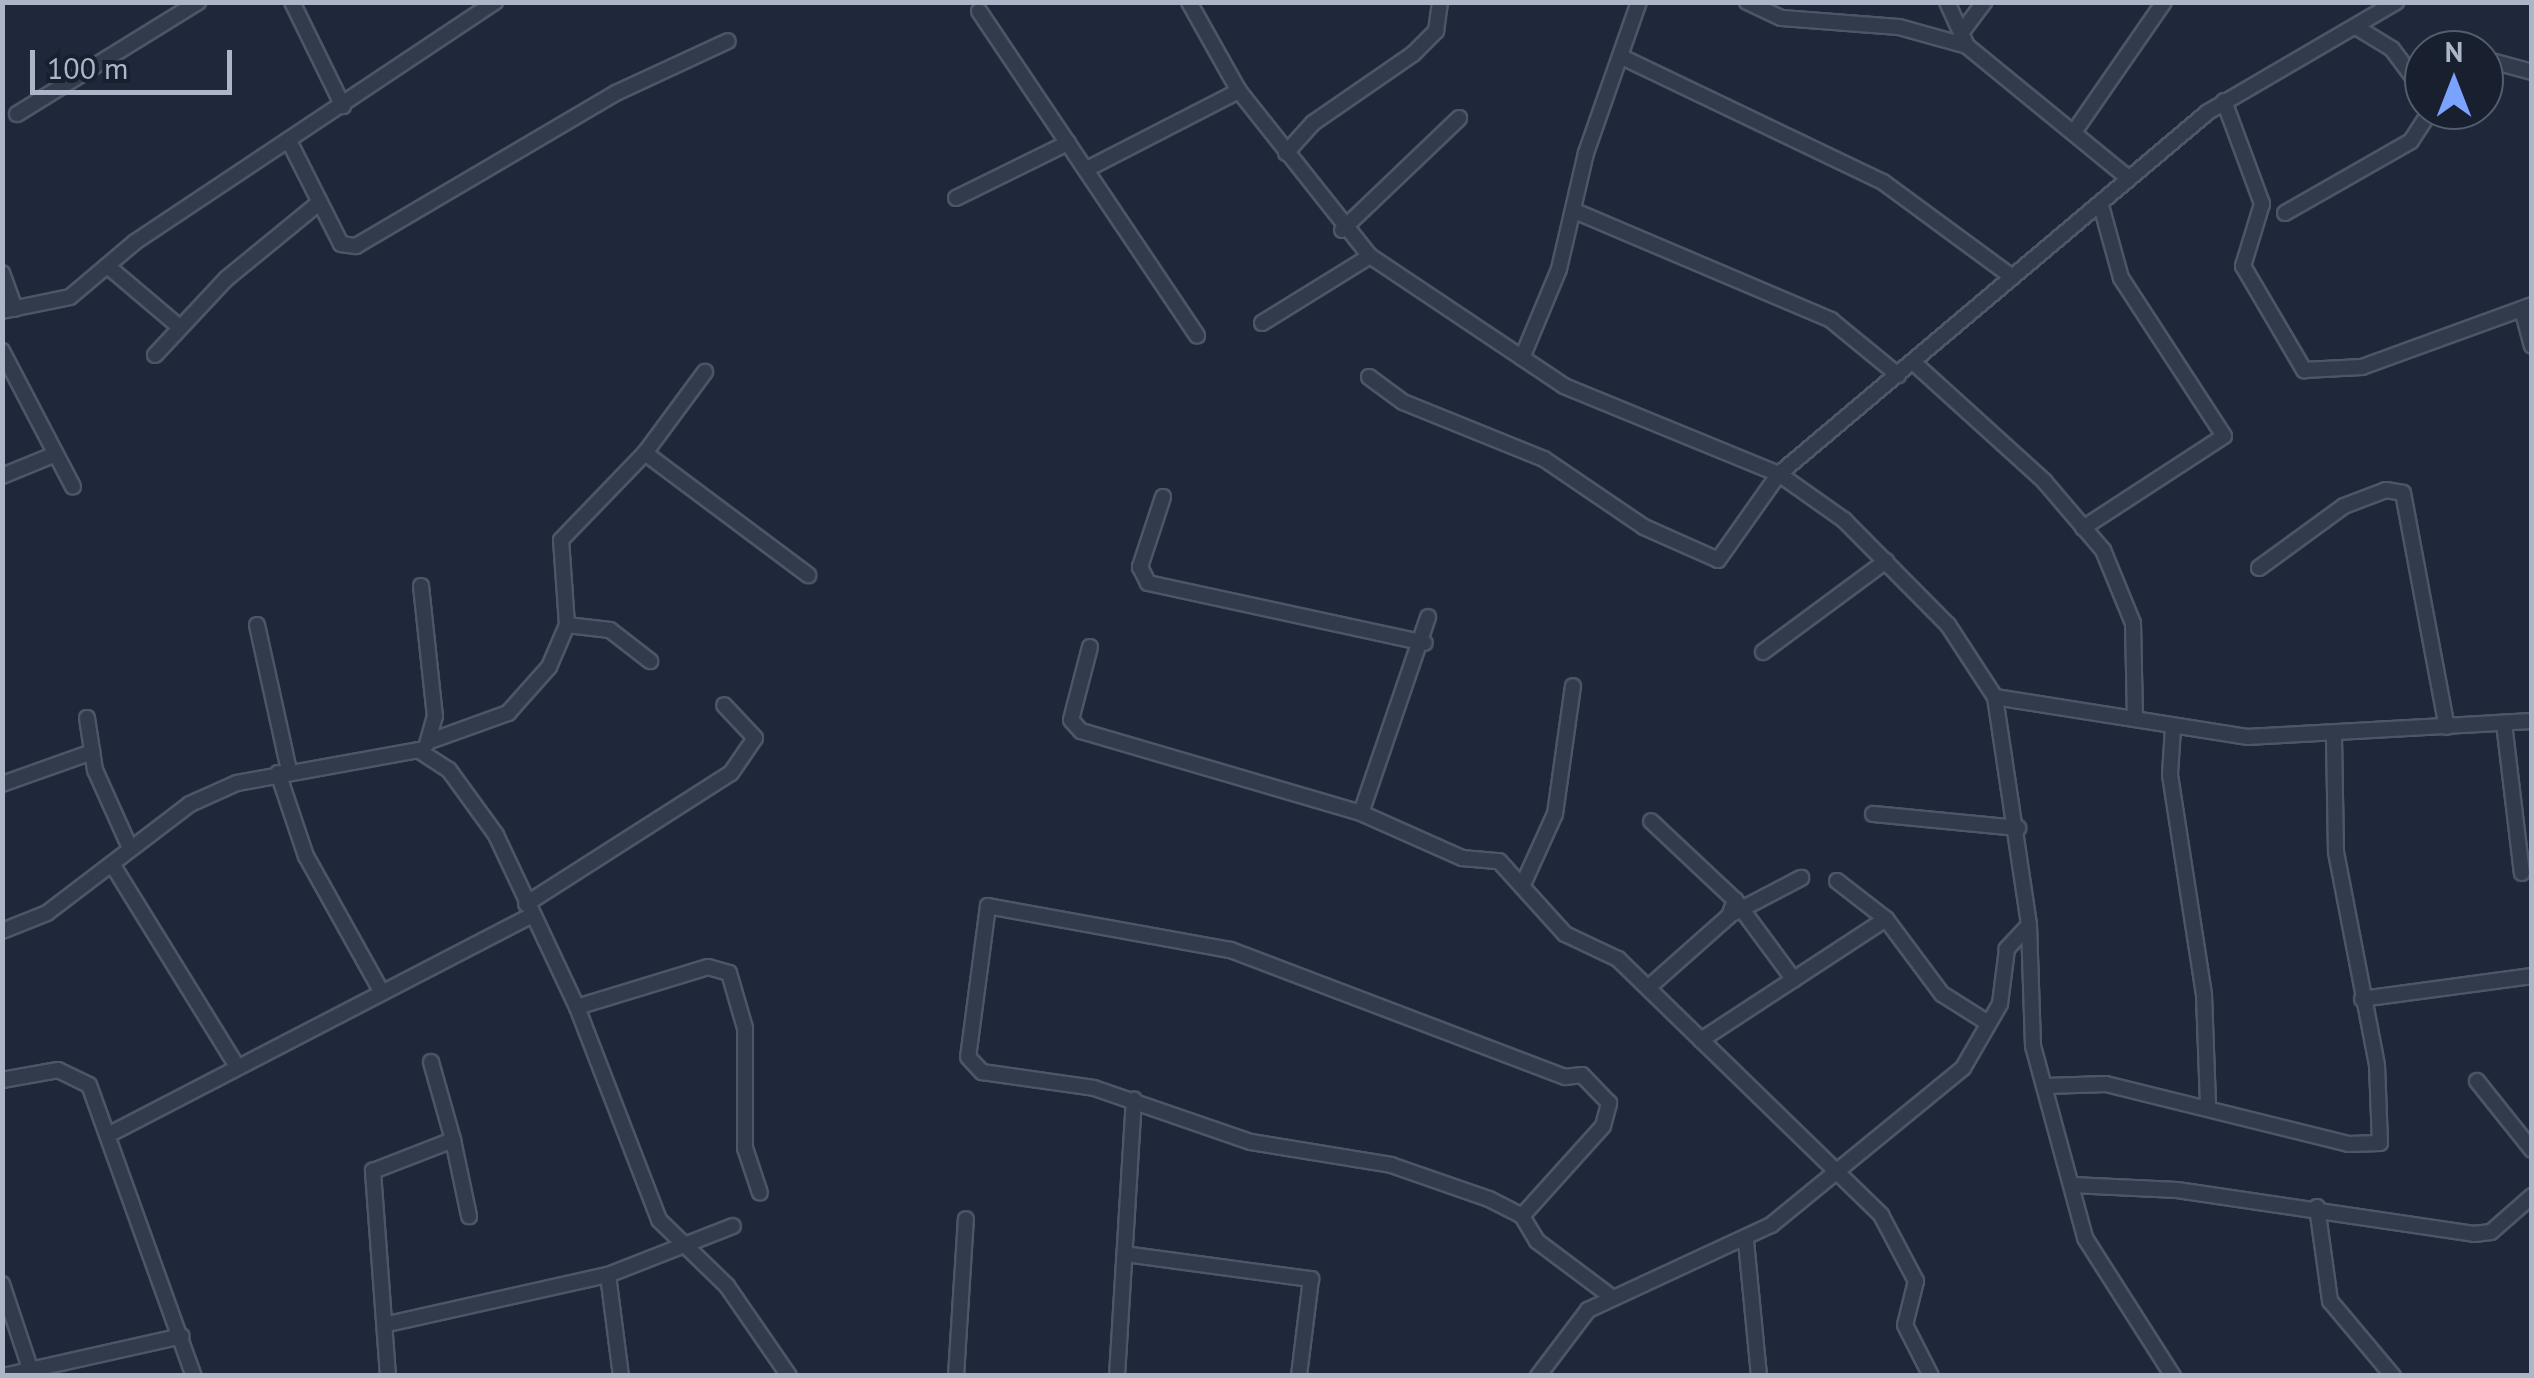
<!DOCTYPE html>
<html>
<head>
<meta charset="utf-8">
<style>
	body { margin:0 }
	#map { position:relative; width:2534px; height:1378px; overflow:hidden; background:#1f283b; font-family:"PT Sans",sans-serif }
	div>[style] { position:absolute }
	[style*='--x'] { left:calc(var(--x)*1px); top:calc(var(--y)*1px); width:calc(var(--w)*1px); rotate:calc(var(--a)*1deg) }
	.roads { filter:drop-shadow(2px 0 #4d5566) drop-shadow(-2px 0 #4d5566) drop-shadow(0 2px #4d5566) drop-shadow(0 -2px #4d5566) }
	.street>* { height:14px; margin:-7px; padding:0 7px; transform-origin:7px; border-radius:7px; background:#323b4b }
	span { translate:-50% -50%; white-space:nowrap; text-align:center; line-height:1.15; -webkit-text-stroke:10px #182030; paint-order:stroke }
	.frame { position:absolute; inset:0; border:5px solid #adb5c8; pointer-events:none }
	.north { position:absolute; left:2404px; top:30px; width:100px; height:100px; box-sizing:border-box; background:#182030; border:2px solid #545c6d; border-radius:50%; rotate:0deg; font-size:28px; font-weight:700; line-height:40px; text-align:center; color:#adb5c8 }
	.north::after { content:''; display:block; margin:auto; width:35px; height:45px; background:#7ba2ff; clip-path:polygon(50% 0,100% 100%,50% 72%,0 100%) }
	.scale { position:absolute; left:30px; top:50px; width:202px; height:45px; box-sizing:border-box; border:5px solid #adb5c8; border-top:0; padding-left:12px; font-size:30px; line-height:35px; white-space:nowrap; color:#adb5c8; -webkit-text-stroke:8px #182030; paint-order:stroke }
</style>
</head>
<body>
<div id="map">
	<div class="roads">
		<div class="street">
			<div style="--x:292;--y:2;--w:116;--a:63.9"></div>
			<div style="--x:1189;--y:2;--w:102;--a:60.7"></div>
			<div style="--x:1239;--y:91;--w:211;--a:51.6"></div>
			<div style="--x:1370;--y:256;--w:234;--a:33.8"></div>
			<div style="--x:1564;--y:386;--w:232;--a:22.3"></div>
			<div style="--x:1779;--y:474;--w:80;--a:35.3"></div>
			<div style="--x:1844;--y:520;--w:148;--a:45.3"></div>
			<div style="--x:1948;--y:625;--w:86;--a:56.9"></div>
			<div style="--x:1995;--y:697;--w:231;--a:81.5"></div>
			<div style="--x:2029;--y:925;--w:33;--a:133"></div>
			<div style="--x:2007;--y:949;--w:55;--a:97.3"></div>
			<div style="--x:2000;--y:1004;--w:74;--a:120"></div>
			<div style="--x:1963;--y:1068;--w:248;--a:140.7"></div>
			<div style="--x:1771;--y:1225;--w:202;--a:155.1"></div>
			<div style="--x:1588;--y:1310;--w:83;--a:127.1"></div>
			<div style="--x:1747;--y:2;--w:38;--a:25"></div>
			<div style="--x:1782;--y:18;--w:117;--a:4.4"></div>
			<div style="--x:1899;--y:27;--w:71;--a:15.6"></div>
			<div style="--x:1967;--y:46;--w:208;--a:39.3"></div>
			<div style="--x:1947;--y:2;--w:48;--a:65.6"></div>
			<div style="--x:979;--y:11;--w:391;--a:56.1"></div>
			<div style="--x:2356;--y:27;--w:42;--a:31.4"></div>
			<div style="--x:2392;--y:49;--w:54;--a:53.3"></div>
			<div style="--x:1961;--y:33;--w:39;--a:-53"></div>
			<div style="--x:1624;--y:58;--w:287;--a:25.6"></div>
			<div style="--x:1883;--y:182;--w:159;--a:36.3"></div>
			<div style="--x:2484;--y:59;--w:50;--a:15.2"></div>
			<div style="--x:2224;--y:101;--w:110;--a:69.7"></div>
			<div style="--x:2262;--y:204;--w:65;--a:107"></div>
			<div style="--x:2243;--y:266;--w:121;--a:59.6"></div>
			<div style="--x:2304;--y:370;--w:58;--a:-3"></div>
			<div style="--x:2362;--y:367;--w:181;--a:-20"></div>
			<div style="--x:17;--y:114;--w:213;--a:-31.7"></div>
			<div style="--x:2074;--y:132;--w:158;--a:-55.3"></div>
			<div style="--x:289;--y:141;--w:115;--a:63.2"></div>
			<div style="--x:341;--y:244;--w:15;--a:8"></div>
			<div style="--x:356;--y:246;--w:302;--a:-30.5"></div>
			<div style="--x:616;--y:93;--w:123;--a:-24.9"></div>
			<div style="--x:1286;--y:153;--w:40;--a:-48"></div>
			<div style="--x:1313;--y:123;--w:121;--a:-34.6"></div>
			<div style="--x:1413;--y:54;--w:33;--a:-45"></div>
			<div style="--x:1436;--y:31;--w:29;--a:-82"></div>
			<div style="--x:1087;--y:169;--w:171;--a:-27.2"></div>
			<div style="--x:956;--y:198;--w:125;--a:-26.2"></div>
			<div style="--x:1577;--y:212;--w:276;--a:23"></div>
			<div style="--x:1831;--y:320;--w:87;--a:39.4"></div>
			<div style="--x:2285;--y:213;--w:145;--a:-29.7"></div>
			<div style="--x:2411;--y:141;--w:37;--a:-57"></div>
			<div style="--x:1342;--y:230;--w:162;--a:-43.7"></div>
			<div style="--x:111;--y:269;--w:87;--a:40.3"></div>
			<div style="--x:2;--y:273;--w:38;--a:70"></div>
			<div style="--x:2522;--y:309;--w:38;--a:75"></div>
			<div style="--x:2;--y:311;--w:69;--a:-11.6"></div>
			<div style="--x:70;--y:297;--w:85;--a:-40.2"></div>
			<div style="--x:135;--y:242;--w:433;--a:-33.7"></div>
			<div style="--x:1262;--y:323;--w:127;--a:-31.8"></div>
			<div style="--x:2;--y:351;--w:153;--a:62.4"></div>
			<div style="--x:155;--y:355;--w:104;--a:-46.9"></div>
			<div style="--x:226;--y:279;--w:120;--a:-39.3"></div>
			<div style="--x:1522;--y:358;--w:96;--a:-67.4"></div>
			<div style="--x:1559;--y:269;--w:119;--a:-76.9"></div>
			<div style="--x:1586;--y:153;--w:160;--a:-70.7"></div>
			<div style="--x:1914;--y:363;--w:176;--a:42.2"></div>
			<div style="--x:2044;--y:481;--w:91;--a:49.5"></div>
			<div style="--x:2103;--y:550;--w:79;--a:67.7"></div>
			<div style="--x:2133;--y:623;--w:95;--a:88.8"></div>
			<div style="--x:1369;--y:377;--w:42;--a:36.3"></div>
			<div style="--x:1403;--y:402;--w:152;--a:22"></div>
			<div style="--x:1544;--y:459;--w:121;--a:34.2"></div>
			<div style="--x:1644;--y:527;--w:81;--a:24"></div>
			<div style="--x:1718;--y:560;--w:105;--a:-54.7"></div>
			<div style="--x:1779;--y:474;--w:561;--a:-40.16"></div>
			<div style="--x:2208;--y:112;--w:218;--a:-30.3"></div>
			<div style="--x:645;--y:453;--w:204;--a:36.8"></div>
			<div style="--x:2;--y:476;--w:58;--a:-22.2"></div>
			<div style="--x:1163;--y:497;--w:74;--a:108.2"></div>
			<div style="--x:1140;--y:567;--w:18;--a:63"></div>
			<div style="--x:1148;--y:583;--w:283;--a:12.2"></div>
			<div style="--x:2083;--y:528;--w:168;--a:-33.1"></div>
			<div style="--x:2224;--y:436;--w:189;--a:-123.1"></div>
			<div style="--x:2121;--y:278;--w:72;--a:-105.4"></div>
			<div style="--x:2259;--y:568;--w:105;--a:-36.1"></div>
			<div style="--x:2344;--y:506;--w:45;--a:-20.9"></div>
			<div style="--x:2386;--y:490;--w:17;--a:10"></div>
			<div style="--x:2403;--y:493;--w:238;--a:79.4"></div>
			<div style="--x:421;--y:586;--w:131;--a:83.9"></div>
			<div style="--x:435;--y:716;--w:29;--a:106"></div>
			<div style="--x:257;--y:625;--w:148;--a:77.6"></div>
			<div style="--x:567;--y:625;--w:43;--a:6.6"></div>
			<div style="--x:610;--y:630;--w:51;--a:37.8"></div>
			<div style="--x:1090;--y:647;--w:75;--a:104.6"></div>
			<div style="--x:1071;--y:720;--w:15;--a:48"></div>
			<div style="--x:1081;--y:731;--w:292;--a:16.3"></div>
			<div style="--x:1361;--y:813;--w:111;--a:24"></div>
			<div style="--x:1462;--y:858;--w:37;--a:5"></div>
			<div style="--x:1499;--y:861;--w:98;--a:47.9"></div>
			<div style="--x:1565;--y:934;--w:59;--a:25.3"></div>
			<div style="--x:1618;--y:959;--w:367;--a:44.2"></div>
			<div style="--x:1881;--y:1215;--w:75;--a:62.1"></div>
			<div style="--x:1916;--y:1281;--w:45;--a:104"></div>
			<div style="--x:1905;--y:1325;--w:57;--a:63"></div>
			<div style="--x:1763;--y:652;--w:153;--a:-36.5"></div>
			<div style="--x:1995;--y:697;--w:255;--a:9"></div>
			<div style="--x:2247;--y:737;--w:285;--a:-3.2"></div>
			<div style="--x:87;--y:718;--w:53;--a:81.3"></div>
			<div style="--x:95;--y:770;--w:85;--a:65.8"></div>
			<div style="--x:2504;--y:723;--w:151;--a:83.2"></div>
			<div style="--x:2173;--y:728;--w:47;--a:93.7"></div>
			<div style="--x:2170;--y:775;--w:223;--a:81.2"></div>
			<div style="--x:2204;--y:995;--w:110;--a:87.9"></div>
			<div style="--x:433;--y:740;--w:80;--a:-19.8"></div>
			<div style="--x:508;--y:713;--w:62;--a:-48.3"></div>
			<div style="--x:549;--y:667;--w:46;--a:-66.8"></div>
			<div style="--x:567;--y:625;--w:85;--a:-94"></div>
			<div style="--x:561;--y:540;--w:121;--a:-46"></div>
			<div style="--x:645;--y:453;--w:101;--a:-53.5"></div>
			<div style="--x:278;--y:773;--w:88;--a:71.4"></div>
			<div style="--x:306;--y:856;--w:152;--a:60.9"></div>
			<div style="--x:2;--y:784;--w:96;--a:-19.6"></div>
			<div style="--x:1361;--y:813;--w:207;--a:-71.1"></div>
			<div style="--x:1873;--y:814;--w:146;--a:5.5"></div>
			<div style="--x:112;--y:864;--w:236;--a:58.3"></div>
			<div style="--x:1525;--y:880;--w:72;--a:-65.6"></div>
			<div style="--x:1555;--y:814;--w:129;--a:-82"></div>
			<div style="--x:1837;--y:881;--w:62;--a:37.8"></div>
			<div style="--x:1886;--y:919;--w:94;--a:53.3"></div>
			<div style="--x:1942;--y:994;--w:54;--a:32.2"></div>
			<div style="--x:1735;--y:900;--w:99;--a:53.6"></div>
			<div style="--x:526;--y:904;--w:243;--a:-32.6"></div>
			<div style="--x:731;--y:773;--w:42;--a:-55.6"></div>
			<div style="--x:755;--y:738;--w:45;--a:-133.2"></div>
			<div style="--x:1734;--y:913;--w:76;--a:-27.6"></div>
			<div style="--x:2029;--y:925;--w:121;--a:88.1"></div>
			<div style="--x:2033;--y:1046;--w:199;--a:74.8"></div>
			<div style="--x:2085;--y:1238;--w:164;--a:57.5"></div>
			<div style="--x:2;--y:931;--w:48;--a:-21.8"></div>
			<div style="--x:47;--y:913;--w:180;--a:-37.3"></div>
			<div style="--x:190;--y:804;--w:51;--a:-24.1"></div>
			<div style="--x:237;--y:783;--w:184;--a:-10.3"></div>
			<div style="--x:418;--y:750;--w:37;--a:33"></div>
			<div style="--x:449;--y:770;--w:80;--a:54.1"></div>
			<div style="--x:496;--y:835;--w:190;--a:64.8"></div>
			<div style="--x:577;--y:1007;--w:228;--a:68.9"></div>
			<div style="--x:659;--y:1220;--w:95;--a:44.1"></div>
			<div style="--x:727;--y:1286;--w:109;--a:55.4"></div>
			<div style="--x:1649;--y:987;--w:107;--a:-41.6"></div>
			<div style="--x:1729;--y:916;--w:17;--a:-69"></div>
			<div style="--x:1735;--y:900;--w:115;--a:-136.8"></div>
			<div style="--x:2362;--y:999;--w:172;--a:-7.7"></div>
			<div style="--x:577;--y:1007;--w:137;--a:-17"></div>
			<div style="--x:708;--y:967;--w:22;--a:16"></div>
			<div style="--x:729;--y:973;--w:57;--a:73.8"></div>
			<div style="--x:745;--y:1028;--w:120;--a:90"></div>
			<div style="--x:745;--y:1148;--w:47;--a:71.6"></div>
			<div style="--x:1701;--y:1040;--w:221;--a:-33.2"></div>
			<div style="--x:431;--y:1062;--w:81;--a:74.2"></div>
			<div style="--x:2;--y:1080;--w:57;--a:-10.1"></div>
			<div style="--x:58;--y:1070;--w:34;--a:26"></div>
			<div style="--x:89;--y:1085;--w:309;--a:70.2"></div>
			<div style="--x:2477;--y:1081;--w:88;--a:51.4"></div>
			<div style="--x:2046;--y:1086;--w:60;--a:-1.9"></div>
			<div style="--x:2106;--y:1084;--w:250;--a:13.9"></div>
			<div style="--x:2349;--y:1144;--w:31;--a:-2"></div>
			<div style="--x:2380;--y:1143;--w:78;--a:-92.2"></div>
			<div style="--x:2377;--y:1065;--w:217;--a:-100.9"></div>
			<div style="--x:2336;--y:852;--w:118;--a:-91"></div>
			<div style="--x:108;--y:1135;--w:478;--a:-27.4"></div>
			<div style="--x:2072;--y:1185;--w:105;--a:2.7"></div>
			<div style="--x:2177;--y:1190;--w:300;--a:8.4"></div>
			<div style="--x:2474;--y:1234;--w:17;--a:-7"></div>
			<div style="--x:2491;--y:1232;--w:55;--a:-41.3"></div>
			<div style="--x:2317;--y:1207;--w:95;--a:82.1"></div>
			<div style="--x:2330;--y:1301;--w:98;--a:50"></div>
			<div style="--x:1522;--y:1216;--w:121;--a:-48"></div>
			<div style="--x:1603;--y:1126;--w:24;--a:-75"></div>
			<div style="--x:1609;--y:1103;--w:39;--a:-134"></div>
			<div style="--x:1582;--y:1075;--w:17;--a:173"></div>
			<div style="--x:1565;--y:1077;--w:358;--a:-159.2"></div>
			<div style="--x:1230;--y:950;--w:246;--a:-169.7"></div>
			<div style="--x:988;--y:906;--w:152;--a:97.5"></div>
			<div style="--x:968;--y:1057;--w:21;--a:47"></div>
			<div style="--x:982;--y:1072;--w:113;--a:8.1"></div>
			<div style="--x:1094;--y:1088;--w:166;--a:19"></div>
			<div style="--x:1251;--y:1142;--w:142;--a:9.3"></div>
			<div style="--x:1391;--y:1165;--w:104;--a:19.1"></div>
			<div style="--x:1489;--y:1199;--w:37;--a:27"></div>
			<div style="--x:1522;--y:1216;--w:29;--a:59"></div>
			<div style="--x:1537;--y:1241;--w:90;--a:36.9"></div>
			<div style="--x:1746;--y:1241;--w:136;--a:84.5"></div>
			<div style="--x:1125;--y:1254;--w:188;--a:7.7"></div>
			<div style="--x:1311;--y:1279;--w:98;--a:97.1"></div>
			<div style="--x:608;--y:1275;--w:102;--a:82.7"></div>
			<div style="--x:2;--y:1284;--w:92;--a:71.6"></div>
			<div style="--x:388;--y:1324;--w:225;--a:-12.6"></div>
			<div style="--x:608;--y:1275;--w:134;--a:-21.4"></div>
			<div style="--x:3;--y:1376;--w:183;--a:-12.6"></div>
			<div style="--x:388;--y:1376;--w:206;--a:-94.2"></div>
			<div style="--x:373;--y:1171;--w:86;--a:-21.2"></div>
			<div style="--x:453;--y:1140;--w:78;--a:78.1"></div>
			<div style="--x:956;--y:1376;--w:157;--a:-86.4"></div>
			<div style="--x:1117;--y:1376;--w:277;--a:-86.5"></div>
		</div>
	</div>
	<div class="frame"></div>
	<div class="north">N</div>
	<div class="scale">100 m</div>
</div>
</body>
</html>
